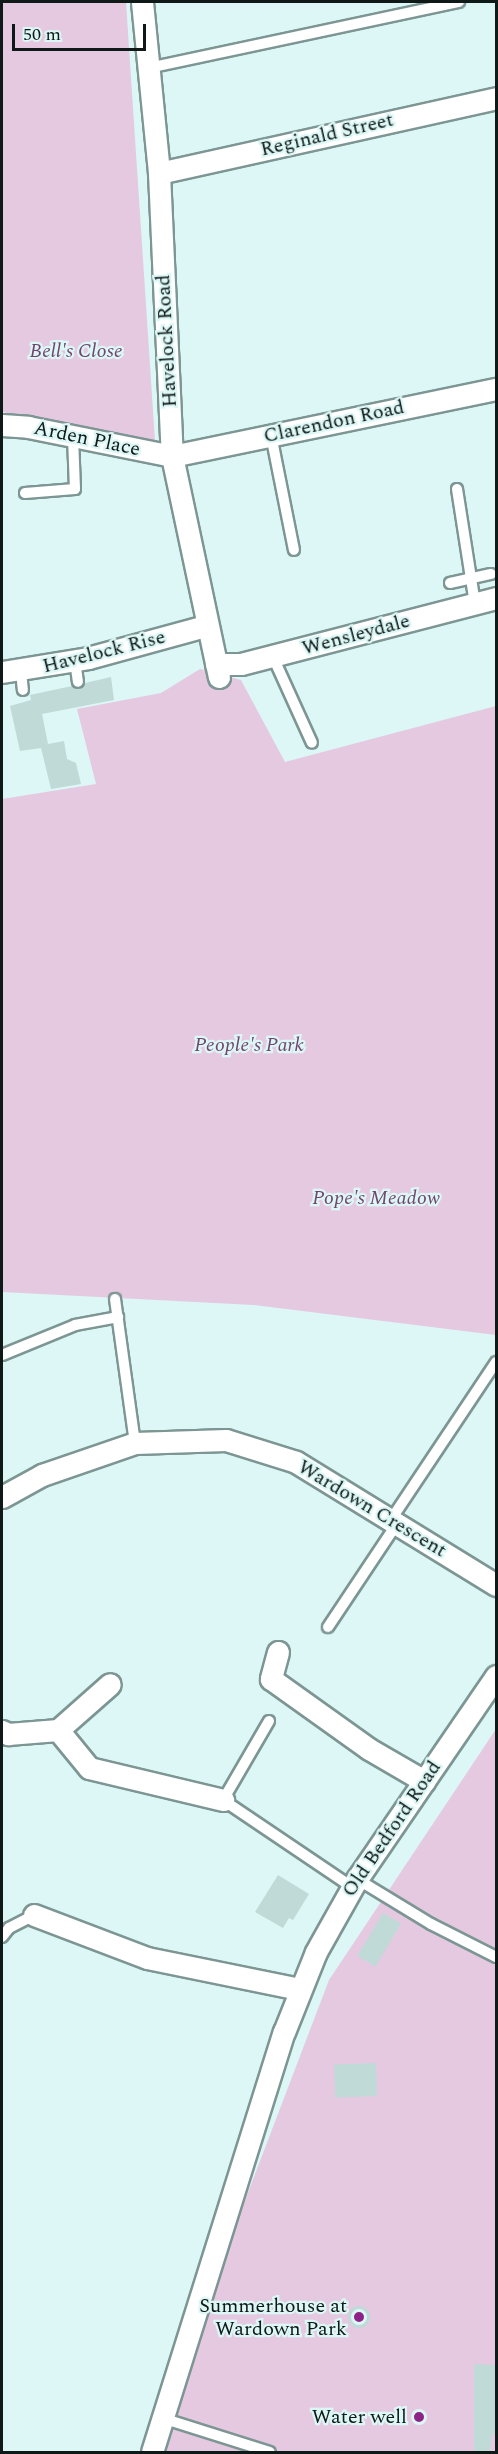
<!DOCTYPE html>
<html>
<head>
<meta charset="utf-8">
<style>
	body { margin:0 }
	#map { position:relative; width:498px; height:2454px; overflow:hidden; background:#dcf7f5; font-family:Spectral,serif }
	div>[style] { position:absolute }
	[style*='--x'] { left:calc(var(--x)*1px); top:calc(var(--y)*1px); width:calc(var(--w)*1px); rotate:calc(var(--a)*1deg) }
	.green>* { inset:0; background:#e5c9e1 }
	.building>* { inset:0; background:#c0dad7; transform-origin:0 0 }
	.round { border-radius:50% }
	.roads { filter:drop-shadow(2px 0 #7d9694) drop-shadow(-2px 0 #7d9694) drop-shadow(0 2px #7d9694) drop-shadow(0 -2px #7d9694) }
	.service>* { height:10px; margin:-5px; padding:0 5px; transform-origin:5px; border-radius:5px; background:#fff }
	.minor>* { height:21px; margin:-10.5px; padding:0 10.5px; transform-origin:10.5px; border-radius:10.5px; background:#fff }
	.dots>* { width:16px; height:16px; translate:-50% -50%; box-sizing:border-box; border:3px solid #dcf7f5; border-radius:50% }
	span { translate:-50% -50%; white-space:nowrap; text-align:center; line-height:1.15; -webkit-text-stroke:4.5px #dcf7f5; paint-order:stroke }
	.street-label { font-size:20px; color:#0f1918 }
	.park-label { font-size:20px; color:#73446e; font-style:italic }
	.poi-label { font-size:20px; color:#0f1918 }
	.right { translate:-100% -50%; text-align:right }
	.frame { position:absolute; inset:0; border:3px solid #0f1918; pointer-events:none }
	.scale { position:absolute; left:12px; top:24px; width:134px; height:27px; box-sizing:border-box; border:3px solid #0f1918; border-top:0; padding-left:8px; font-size:18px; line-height:21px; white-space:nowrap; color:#0f1918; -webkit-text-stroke:4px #dcf7f5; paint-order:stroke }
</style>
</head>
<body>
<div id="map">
	<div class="green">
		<div style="clip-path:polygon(2px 2px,126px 2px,155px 441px,2px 412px)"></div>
		<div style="clip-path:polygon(200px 669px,241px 680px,285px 762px,496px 706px,496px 1335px,253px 1305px,2px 1292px,2px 799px,96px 784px,77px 709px,161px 693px)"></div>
		<div style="clip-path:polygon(496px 1729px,496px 2452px,162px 2452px,162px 2418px,329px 1980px)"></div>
	</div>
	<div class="building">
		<div style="clip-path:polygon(111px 677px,114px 700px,42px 714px,48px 744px,64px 741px,67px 759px,76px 763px,81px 784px,51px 789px,41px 748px,20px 751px,10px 706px,31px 700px,30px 695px,72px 686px,80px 689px,85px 683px)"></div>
		<div style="clip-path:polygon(278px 1875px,309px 1894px,293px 1920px,289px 1918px,283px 1928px,255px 1912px)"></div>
		<div style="left:383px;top:1913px;width:21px;height:50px;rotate:31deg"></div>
		<div style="left:376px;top:2063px;width:33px;height:42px;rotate:88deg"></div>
		<div class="round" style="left:348px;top:2306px;width:22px;height:22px"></div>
		<div style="clip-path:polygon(474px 2364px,496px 2365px,496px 2435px,492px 2434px,490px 2452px,474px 2452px)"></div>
	</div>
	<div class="roads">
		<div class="service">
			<div style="--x:148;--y:68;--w:318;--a:-12"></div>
			<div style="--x:271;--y:435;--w:117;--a:78.7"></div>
			<div style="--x:457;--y:489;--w:116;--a:81.1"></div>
			<div style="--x:25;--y:493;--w:50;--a:-4.6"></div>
			<div style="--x:75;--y:489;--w:52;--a:-92.2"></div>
			<div style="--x:450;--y:583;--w:42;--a:-12.4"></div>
			<div style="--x:273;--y:657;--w:94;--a:65.6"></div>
			<div style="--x:75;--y:661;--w:21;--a:82"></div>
			<div style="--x:21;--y:672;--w:18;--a:84"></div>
			<div style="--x:115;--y:1299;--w:145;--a:82.1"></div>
			<div style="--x:2;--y:1355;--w:79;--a:-22.3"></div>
			<div style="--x:75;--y:1325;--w:44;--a:-10.5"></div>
			<div style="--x:390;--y:1521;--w:191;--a:-56.3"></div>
			<div style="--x:328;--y:1627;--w:123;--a:-56.3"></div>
			<div style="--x:269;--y:1721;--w:91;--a:120.2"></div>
			<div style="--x:223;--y:1800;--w:156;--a:34"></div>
			<div style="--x:357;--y:1879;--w:87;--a:31.3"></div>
			<div style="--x:431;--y:1924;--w:73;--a:26.9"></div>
			<div style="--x:2;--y:1937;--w:11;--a:-52"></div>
			<div style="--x:9;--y:1928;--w:28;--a:-27"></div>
			<div style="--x:162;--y:2418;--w:113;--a:17.5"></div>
		</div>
		<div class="minor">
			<div style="--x:142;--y:2;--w:172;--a:84.3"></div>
			<div style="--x:159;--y:173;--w:283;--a:87.4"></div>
			<div style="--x:172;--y:456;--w:226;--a:78"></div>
			<div style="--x:159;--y:173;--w:345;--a:-12.5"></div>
			<div style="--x:2;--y:425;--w:26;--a:4"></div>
			<div style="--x:28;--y:427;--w:147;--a:11.4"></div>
			<div style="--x:172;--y:456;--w:331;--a:-11.7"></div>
			<div style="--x:216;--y:664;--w:25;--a:0"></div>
			<div style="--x:241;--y:664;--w:263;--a:-14.5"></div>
			<div style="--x:2;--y:672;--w:87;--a:-9.2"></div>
			<div style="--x:88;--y:658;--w:121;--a:-15.3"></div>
			<div style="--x:2;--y:1497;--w:46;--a:-28.8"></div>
			<div style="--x:42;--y:1475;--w:98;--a:-19"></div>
			<div style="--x:135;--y:1443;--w:91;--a:-1.9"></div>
			<div style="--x:226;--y:1440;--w:73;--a:17.4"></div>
			<div style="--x:296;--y:1462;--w:235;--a:31.6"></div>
			<div style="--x:278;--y:1652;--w:28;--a:105"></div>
			<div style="--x:271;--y:1679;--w:120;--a:35.5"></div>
			<div style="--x:369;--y:1749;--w:64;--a:30.2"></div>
			<div style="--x:58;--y:1730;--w:49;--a:50.8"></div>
			<div style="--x:89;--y:1768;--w:138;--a:13.4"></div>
			<div style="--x:2;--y:1731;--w:7;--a:27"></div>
			<div style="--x:8;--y:1734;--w:50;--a:-4.6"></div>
			<div style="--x:58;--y:1730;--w:69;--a:-41.5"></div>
			<div style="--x:34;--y:1915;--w:121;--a:20.8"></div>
			<div style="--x:147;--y:1958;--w:156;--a:11.5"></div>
			<div style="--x:152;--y:2452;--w:440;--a:-72.6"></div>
			<div style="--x:284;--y:2032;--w:86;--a:-68.2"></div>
			<div style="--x:316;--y:1952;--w:84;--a:-60.7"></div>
			<div style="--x:357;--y:1879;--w:246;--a:-55.6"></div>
		</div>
	</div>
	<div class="dots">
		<div style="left:359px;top:2317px;background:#8e2387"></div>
		<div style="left:419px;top:2417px;background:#8e2387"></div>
	</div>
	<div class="street-label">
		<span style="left:327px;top:135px;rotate:-13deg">Reginald Street</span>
		<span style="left:167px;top:341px;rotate:-93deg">Havelock Road</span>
		<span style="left:334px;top:422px;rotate:-12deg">Clarendon Road</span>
		<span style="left:87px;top:439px;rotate:12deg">Arden Place</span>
		<span style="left:356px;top:635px;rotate:-15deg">Wensleydale</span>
		<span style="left:104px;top:652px;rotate:-14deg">Havelock Rise</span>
		<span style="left:372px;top:1509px;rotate:31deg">Wardown Crescent</span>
		<span style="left:392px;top:1829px;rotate:-56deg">Old Bedford Road</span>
	</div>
	<div class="park-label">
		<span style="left:76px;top:351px">Bell's Close</span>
		<span style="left:249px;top:1045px">People's Park</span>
		<span style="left:376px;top:1198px">Pope's Meadow</span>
	</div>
	<div class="poi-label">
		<span class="right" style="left:347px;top:2318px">Summerhouse at<br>Wardown Park</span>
		<span class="right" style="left:407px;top:2417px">Water well</span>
	</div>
	<div class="frame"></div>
	<div class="scale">50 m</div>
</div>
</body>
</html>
